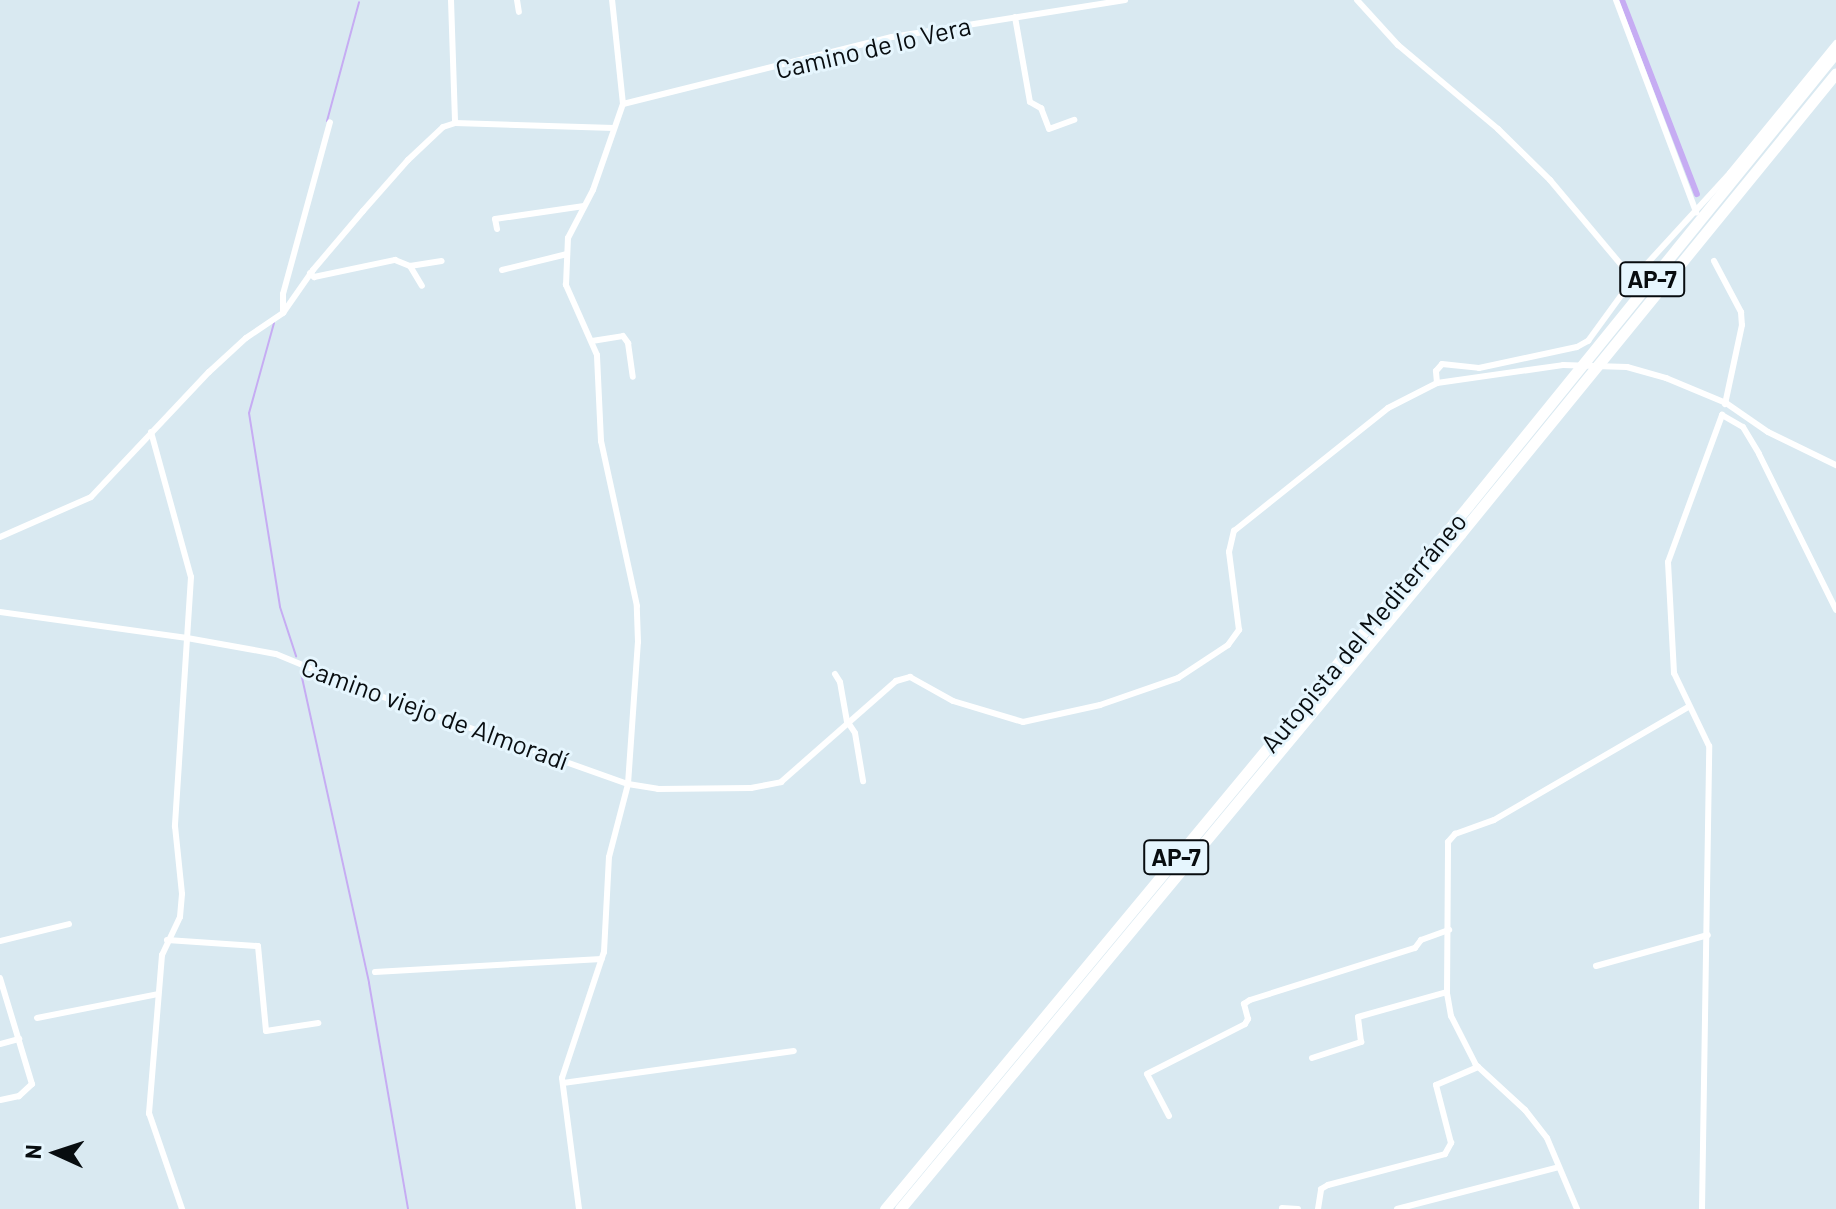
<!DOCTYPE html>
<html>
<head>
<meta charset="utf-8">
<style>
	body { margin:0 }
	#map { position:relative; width:1836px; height:1209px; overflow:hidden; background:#d9e9f1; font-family:Barlow,sans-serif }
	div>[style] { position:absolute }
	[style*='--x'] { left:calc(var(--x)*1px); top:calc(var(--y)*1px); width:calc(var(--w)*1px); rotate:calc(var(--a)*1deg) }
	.stream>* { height:2px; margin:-1px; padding:0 1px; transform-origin:1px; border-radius:1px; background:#c6acf3 }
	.canal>* { height:6px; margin:-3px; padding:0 3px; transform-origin:3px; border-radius:3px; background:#c6acf3 }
	.minor>* { height:6px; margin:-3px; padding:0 3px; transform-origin:3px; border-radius:3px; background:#fff }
	.motorway>* { height:11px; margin:-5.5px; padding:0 5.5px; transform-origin:5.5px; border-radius:5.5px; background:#fff }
	span { translate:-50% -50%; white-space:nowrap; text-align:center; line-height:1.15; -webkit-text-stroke:6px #e6f6fe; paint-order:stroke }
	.shield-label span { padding:2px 6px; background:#e6f6fe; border:2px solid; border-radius:6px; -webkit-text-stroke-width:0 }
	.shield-label { font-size:24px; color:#080d10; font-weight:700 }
	.street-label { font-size:26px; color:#080d10 }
	.north { position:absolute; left:16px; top:1113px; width:80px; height:80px; -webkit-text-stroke:6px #e6f6fe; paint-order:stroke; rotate:273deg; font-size:22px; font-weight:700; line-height:32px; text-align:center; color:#080d10 }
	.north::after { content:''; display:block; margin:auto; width:28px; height:36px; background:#080d10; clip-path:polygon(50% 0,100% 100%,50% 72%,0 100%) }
</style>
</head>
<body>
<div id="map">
	<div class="stream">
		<div style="--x:327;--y:121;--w:123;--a:-74.9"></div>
		<div style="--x:274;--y:323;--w:93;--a:105.5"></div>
		<div style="--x:249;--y:413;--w:196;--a:80.9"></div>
		<div style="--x:280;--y:607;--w:52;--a:71.9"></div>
		<div style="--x:301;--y:673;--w:317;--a:77.6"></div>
		<div style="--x:369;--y:983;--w:229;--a:80.2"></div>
	</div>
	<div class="canal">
		<div style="--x:1622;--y:0;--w:208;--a:68.9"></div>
	</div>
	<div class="minor">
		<div style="--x:451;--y:0;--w:123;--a:88.1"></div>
		<div style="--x:517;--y:0;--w:12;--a:81"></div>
		<div style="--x:1357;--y:0;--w:61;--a:47.7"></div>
		<div style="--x:1398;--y:45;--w:131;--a:40"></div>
		<div style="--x:1498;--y:129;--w:73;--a:44.4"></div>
		<div style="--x:1550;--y:180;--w:129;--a:50"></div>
		<div style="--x:1616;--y:0;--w:227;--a:69.3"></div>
		<div style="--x:1015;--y:17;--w:86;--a:80"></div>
		<div style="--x:1030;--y:102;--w:13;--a:29"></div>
		<div style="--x:1041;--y:108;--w:22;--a:69"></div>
		<div style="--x:1049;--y:129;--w:27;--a:-20"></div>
		<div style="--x:623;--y:104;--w:277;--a:-14"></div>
		<div style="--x:892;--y:37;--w:236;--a:-9"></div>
		<div style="--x:497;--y:229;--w:10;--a:-101"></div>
		<div style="--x:495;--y:219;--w:90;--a:-8.3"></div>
		<div style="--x:1714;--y:261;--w:58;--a:62.1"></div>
		<div style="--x:1741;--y:312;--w:13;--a:86"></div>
		<div style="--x:1742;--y:325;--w:81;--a:102.1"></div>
		<div style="--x:410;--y:266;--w:23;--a:59"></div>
		<div style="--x:502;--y:270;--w:67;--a:-13.8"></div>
		<div style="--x:310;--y:273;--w:6;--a:45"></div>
		<div style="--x:314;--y:277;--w:83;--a:-11.9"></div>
		<div style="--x:395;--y:260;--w:16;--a:22"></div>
		<div style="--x:410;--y:266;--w:32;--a:-9"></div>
		<div style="--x:283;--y:312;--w:18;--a:-90"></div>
		<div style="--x:283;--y:294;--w:178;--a:-74.7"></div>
		<div style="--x:592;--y:341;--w:31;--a:-9"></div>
		<div style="--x:623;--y:336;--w:9;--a:54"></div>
		<div style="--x:628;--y:343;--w:34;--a:82"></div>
		<div style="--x:1437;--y:383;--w:12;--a:-95"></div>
		<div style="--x:1436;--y:371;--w:9;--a:-49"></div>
		<div style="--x:1442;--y:364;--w:37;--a:6"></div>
		<div style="--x:1479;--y:368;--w:100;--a:-12.1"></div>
		<div style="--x:1577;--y:347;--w:13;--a:-29"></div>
		<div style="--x:1588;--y:341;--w:77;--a:-54"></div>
		<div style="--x:1633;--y:279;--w:144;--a:-47.5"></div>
		<div style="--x:1730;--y:173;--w:168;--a:-50.8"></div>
		<div style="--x:151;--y:432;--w:150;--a:74.6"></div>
		<div style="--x:191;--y:577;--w:250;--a:93.7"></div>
		<div style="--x:175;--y:826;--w:68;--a:84.1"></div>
		<div style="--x:182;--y:894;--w:23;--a:95"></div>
		<div style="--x:180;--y:917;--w:42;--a:115.3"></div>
		<div style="--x:162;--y:955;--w:159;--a:94.7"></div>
		<div style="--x:149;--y:1113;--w:102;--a:71"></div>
		<div style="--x:0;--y:537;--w:99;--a:-23.7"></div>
		<div style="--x:91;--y:497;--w:172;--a:-46.7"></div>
		<div style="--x:209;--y:372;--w:50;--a:-42.6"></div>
		<div style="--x:246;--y:338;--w:45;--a:-34"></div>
		<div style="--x:283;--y:313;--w:52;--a:-55.1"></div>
		<div style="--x:313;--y:270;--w:77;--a:-49.7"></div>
		<div style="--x:363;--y:211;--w:68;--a:-48.6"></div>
		<div style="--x:408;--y:160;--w:48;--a:-43.3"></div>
		<div style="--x:443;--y:127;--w:13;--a:-18"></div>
		<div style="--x:455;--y:123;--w:159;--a:1.8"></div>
		<div style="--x:0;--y:612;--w:189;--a:7.9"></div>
		<div style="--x:187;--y:638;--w:90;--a:10.2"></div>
		<div style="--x:276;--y:654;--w:89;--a:22.5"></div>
		<div style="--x:358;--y:688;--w:287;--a:19.6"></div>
		<div style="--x:628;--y:784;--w:30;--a:9"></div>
		<div style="--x:658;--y:789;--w:93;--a:-0.6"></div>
		<div style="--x:751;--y:788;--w:31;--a:-11"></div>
		<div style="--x:781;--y:782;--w:153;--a:-41.3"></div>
		<div style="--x:896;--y:681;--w:15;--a:-16"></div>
		<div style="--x:910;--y:677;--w:49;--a:29.2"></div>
		<div style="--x:953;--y:701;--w:73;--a:16.7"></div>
		<div style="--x:1023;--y:722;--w:79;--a:-12.4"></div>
		<div style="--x:1100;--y:705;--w:83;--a:-19.1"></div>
		<div style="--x:1178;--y:678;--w:60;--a:-33.4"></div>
		<div style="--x:1228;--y:645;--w:19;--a:-54"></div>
		<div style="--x:1239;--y:630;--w:79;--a:-97.3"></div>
		<div style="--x:1229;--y:552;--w:22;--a:-77"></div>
		<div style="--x:1234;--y:531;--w:197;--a:-38.6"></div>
		<div style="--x:1388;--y:408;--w:55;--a:-27"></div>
		<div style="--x:1437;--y:383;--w:127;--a:-8.1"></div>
		<div style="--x:1563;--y:365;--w:64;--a:1.8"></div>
		<div style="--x:1627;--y:367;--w:41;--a:15.8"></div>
		<div style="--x:1666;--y:378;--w:65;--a:22.6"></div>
		<div style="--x:1726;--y:403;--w:51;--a:34.6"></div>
		<div style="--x:1768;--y:432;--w:76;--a:25.9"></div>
		<div style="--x:835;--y:674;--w:9;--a:58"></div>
		<div style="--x:840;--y:682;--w:40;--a:80"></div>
		<div style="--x:847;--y:721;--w:14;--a:56"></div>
		<div style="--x:855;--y:733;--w:49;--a:80.5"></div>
		<div style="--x:167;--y:940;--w:91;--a:3.8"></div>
		<div style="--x:258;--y:946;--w:85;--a:84.6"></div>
		<div style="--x:266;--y:1031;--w:53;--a:-8.7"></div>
		<div style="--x:0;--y:941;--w:71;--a:-13.8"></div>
		<div style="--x:1596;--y:966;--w:116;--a:-15.5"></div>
		<div style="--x:375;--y:972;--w:227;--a:-3.3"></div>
		<div style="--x:0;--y:978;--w:111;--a:73.2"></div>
		<div style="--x:32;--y:1084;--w:18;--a:137"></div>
		<div style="--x:19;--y:1096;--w:19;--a:168"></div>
		<div style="--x:37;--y:1018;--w:123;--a:-11.2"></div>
		<div style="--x:0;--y:1044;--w:20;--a:-15"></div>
		<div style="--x:1312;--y:1058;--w:52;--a:-18.1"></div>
		<div style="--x:1361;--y:1042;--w:25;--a:-97"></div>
		<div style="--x:1358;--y:1017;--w:92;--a:-15.7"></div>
		<div style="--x:563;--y:1083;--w:233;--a:-7.9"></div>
		<div style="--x:1169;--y:1116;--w:47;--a:-117.6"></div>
		<div style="--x:1147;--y:1074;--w:110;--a:-27"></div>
		<div style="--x:1245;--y:1024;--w:6;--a:-59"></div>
		<div style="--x:1248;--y:1019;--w:16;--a:-105"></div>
		<div style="--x:1244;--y:1004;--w:7;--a:-34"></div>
		<div style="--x:1250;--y:1000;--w:173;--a:-17.5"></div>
		<div style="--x:1415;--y:948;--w:10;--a:-53"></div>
		<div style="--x:1421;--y:940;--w:30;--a:-20"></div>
		<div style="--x:1282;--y:1208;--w:16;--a:4"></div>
		<div style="--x:579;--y:1209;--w:132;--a:-97.4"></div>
		<div style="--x:562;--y:1078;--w:133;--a:-71.6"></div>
		<div style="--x:604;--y:952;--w:95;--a:-87"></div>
		<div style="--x:609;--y:857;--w:75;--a:-75.4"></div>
		<div style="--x:628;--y:784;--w:142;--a:-86"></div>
		<div style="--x:638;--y:642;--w:36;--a:-92"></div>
		<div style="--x:637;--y:606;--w:169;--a:-102.3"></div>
		<div style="--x:601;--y:441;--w:86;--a:-92.7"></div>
		<div style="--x:597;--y:355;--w:77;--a:-113.9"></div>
		<div style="--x:566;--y:285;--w:47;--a:-87.6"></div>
		<div style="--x:568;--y:238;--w:54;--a:-62.5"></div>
		<div style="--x:593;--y:190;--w:91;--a:-70.8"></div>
		<div style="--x:623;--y:104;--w:105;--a:-96"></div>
		<div style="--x:1318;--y:1209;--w:20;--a:-81"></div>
		<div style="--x:1321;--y:1189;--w:8;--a:-30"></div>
		<div style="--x:1328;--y:1185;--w:121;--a:-14.8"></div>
		<div style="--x:1445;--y:1154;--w:13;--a:-61"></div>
		<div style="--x:1451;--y:1143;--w:60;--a:-104.5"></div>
		<div style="--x:1436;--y:1085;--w:46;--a:-23.2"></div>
		<div style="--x:1397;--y:1209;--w:167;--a:-14.5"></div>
		<div style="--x:1577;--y:1209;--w:77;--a:-112.9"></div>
		<div style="--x:1547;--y:1138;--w:36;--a:-128"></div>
		<div style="--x:1525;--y:1110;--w:67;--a:-137.4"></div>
		<div style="--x:1476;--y:1065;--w:55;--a:-117"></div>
		<div style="--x:1451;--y:1016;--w:22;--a:-100"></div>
		<div style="--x:1447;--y:994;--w:152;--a:-89.6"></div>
		<div style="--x:1448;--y:842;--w:11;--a:-49"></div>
		<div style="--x:1455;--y:834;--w:41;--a:-19.7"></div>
		<div style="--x:1494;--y:820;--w:225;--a:-30.2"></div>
		<div style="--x:1702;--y:1209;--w:463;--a:-89.1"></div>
		<div style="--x:1709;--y:746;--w:81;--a:-115.6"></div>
		<div style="--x:1674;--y:673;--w:111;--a:-93.1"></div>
		<div style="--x:1668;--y:562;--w:157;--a:-69.8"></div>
		<div style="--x:1722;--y:415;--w:24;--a:30"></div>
		<div style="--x:1743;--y:427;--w:31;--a:59"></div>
		<div style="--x:1759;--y:454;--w:174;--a:63.7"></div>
	</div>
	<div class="motorway">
		<div style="--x:885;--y:1209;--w:913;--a:-50.33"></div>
		<div style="--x:1468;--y:506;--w:584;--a:-50.97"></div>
		<div style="--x:900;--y:1209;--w:878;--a:-50.31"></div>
		<div style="--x:1461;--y:533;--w:593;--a:-50.81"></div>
	</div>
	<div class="shield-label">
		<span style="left:1652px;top:279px">AP-7</span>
		<span style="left:1176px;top:857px">AP-7</span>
	</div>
	<div class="street-label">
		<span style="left:873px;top:47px;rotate:-13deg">Camino de lo Vera</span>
		<span style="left:1363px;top:632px;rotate:-50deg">Autopista del Mediterráneo</span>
		<span style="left:435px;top:713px;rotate:20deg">Camino viejo de Almoradí</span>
	</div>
	<div class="north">N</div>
</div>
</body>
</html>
